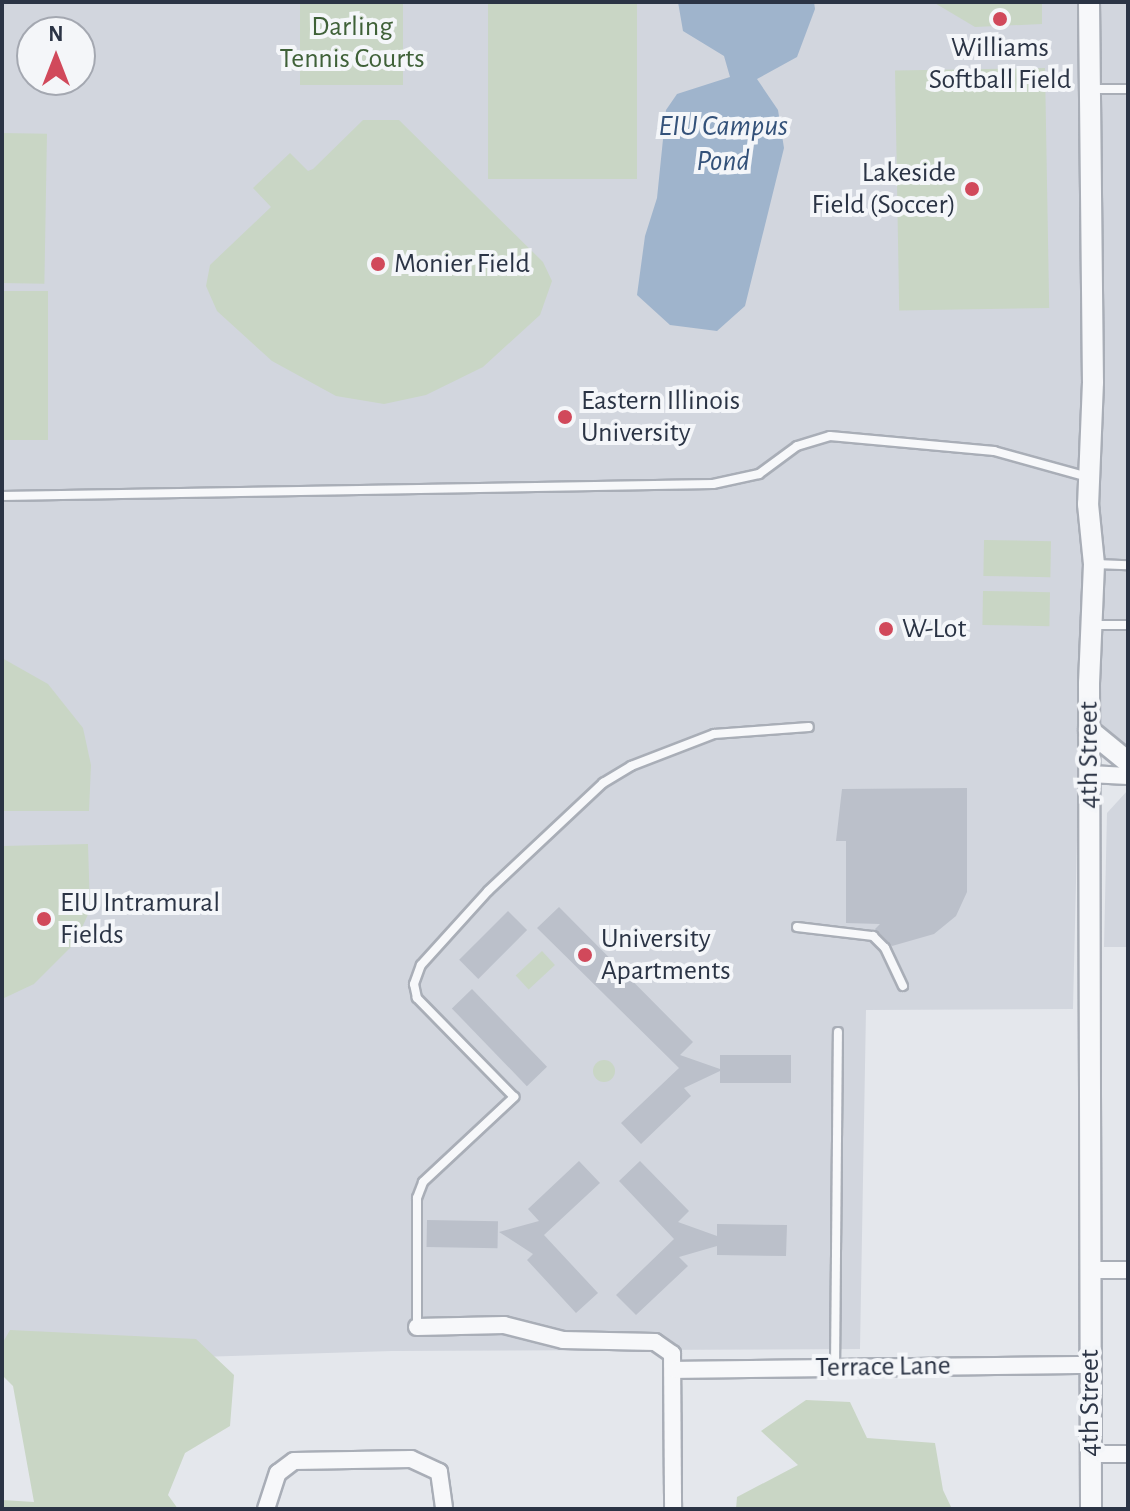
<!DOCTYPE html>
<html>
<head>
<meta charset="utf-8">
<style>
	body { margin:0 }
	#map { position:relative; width:1130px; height:1511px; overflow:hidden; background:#e4e7ec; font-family:"Alegreya Sans",sans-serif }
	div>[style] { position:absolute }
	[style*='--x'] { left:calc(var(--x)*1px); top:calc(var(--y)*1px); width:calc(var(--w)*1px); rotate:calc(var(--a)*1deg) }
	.built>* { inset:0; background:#d2d6de }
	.green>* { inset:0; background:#c9d6c5; transform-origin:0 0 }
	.round { border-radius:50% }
	.water>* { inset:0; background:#9fb4cc }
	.building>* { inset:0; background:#bbc0ca; transform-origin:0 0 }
	.roads { filter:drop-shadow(2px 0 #a9aeb7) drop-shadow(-2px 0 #a9aeb7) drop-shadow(0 2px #a9aeb7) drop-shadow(0 -2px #a9aeb7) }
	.service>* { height:8px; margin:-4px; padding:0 4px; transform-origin:4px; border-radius:4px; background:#f7f8fa }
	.minor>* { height:16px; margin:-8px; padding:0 8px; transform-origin:8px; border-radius:8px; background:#f7f8fa }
	.tertiary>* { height:20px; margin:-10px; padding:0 10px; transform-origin:10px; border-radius:10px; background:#f7f8fa }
	.dots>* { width:22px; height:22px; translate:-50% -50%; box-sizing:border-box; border:4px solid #f4f6f9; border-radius:50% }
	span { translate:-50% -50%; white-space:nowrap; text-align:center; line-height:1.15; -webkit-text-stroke:8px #f4f6f9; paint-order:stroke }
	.park-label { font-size:28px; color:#3f6138 }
	.poi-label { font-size:28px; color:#2b3445 }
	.right { translate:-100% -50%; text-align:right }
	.left { translate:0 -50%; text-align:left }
	.street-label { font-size:28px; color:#2b3445 }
	.water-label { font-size:30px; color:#34527a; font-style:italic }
	.frame { position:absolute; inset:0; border:4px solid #2b3445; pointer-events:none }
	.north { position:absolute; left:16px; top:16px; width:80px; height:80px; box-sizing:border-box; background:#f4f6f9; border:2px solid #a4a8b1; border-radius:50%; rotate:0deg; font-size:22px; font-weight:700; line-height:32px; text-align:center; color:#2b3445 }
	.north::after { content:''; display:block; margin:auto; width:28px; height:36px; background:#d1495b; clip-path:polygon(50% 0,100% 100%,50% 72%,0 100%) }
</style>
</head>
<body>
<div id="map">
	<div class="built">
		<div style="clip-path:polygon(evenodd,2px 2px,1128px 2px,1128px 758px,1079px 755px,1073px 1009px,866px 1010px,860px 1349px,392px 1351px,2px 1363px,2px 2px,32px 32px,80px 32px,80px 80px,32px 80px,32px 32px)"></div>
		<div style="clip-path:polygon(1128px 790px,1128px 947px,1104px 947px,1107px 813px)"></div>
	</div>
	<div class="green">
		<div style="left:300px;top:2px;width:103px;height:83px"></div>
		<div style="left:488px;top:2px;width:149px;height:177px"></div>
		<div style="clip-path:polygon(933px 2px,1042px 2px,1042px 24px,975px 27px)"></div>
		<div style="left:1045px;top:68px;width:240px;height:150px;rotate:89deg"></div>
		<div style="clip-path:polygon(363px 120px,399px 120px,543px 262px,552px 281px,540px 315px,483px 367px,426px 395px,384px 404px,336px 396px,272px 361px,217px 311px,206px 286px,210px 265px,271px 207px,253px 188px,290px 153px,308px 171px,313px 169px)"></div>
		<div style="left:2px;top:133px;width:45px;height:150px;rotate:1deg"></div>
		<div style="left:2px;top:291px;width:46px;height:149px"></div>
		<div style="left:984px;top:540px;width:67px;height:36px;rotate:1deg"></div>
		<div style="left:983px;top:591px;width:67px;height:34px;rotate:1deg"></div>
		<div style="clip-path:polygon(2px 658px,48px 684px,83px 728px,91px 765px,89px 811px,2px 811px)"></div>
		<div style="clip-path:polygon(88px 844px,90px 910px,75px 943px,34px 984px,2px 999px,2px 846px)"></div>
		<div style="left:542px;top:951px;width:19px;height:36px;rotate:47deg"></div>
		<div class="round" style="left:593px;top:1060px;width:22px;height:22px"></div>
		<div style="clip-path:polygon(10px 1330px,196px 1339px,234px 1375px,230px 1426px,185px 1453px,168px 1495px,178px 1509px,2px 1509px,2px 1500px,34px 1502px,13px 1386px,2px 1375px,2px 1344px)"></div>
		<div style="clip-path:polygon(806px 1400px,850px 1402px,867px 1438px,935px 1443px,943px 1490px,952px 1509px,736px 1509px,737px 1497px,798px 1465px,761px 1431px)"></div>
	</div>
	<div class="water">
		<div style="clip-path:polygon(678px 2px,814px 2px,815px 9px,797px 57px,757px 79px,778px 110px,784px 148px,745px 306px,717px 331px,670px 325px,637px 295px,645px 236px,657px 198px,666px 110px,677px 94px,730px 77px,724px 56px,683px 31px)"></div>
	</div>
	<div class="building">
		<div style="clip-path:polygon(967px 788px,967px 892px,956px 916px,934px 934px,892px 946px,875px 929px,880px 924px,846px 923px,846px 841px,836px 841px,842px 789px)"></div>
		<div style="clip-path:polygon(559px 907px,693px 1042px,680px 1055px,720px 1069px,720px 1055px,791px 1055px,791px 1083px,720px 1083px,720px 1071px,684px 1088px,691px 1096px,641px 1144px,621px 1123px,679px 1068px,537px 928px)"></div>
		<div style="left:508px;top:911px;width:27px;height:69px;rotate:45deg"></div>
		<div style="left:472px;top:989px;width:108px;height:28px;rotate:46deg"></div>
		<div style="clip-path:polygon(579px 1161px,600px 1183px,544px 1235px,598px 1293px,576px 1313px,527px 1260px,533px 1254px,499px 1232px,539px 1221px,528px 1209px)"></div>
		<div style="clip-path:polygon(640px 1161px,689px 1211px,678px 1222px,717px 1236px,717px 1224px,787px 1225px,786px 1256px,717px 1255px,717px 1246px,679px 1257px,688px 1266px,636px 1315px,616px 1295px,674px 1239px,619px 1181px)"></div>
		<div style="left:427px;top:1220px;width:71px;height:27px;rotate:1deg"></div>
	</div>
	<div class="roads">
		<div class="service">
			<div style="--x:1090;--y:89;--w:38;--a:0"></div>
			<div style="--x:2;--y:496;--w:711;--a:-0.97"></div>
			<div style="--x:713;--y:484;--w:47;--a:-12.3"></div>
			<div style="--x:759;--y:474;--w:47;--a:-36.4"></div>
			<div style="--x:797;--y:446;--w:34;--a:-17"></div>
			<div style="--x:830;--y:436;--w:165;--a:5.2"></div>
			<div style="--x:994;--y:451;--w:98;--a:15.5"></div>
			<div style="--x:1095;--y:564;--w:33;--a:2"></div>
			<div style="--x:1094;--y:625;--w:34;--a:0"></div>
			<div style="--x:797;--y:927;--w:77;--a:6.8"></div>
			<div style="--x:873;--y:936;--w:17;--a:45"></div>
			<div style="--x:885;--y:948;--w:42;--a:64.7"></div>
			<div style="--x:417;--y:1327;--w:129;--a:-90"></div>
			<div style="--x:417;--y:1198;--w:17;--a:-69"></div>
			<div style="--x:423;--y:1182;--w:125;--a:-43"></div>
			<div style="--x:514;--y:1097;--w:139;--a:-134.4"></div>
			<div style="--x:417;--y:998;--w:14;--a:-102"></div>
			<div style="--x:414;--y:984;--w:20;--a:-70"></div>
			<div style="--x:421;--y:965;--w:100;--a:-47.8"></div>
			<div style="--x:488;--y:891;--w:158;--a:-43.2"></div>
			<div style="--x:603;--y:783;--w:33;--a:-31"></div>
			<div style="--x:631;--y:766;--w:89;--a:-21.1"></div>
			<div style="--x:714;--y:734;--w:95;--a:-4.2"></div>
			<div style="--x:835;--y:1368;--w:336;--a:-89.5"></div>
		</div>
		<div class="minor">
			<div style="--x:1089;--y:774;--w:39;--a:3"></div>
			<div style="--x:1090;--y:1270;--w:38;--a:0"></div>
			<div style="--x:417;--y:1327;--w:87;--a:-1.3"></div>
			<div style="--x:504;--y:1325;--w:61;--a:14.3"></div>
			<div style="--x:563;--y:1340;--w:92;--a:1.2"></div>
			<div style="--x:655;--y:1342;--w:21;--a:35"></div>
			<div style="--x:672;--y:1354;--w:155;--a:89.6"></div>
			<div style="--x:676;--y:1370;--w:414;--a:-0.7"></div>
			<div style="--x:1091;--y:1454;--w:37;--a:0"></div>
			<div style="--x:266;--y:1509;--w:38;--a:-72"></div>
			<div style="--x:278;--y:1473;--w:20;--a:-37"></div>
			<div style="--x:294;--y:1461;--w:117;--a:-1"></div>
			<div style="--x:411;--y:1459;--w:31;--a:25"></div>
			<div style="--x:439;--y:1472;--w:37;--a:82"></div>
		</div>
		<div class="tertiary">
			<div style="--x:1089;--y:2;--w:380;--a:89.4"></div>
			<div style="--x:1093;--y:382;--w:122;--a:92.3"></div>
			<div style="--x:1088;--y:504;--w:60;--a:84.3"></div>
			<div style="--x:1094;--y:564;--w:119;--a:92.4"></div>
			<div style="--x:1089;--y:683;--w:826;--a:89.86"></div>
			<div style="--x:1089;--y:730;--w:50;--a:39.4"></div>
		</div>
	</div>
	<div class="dots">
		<div style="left:1000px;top:19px;background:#d1495b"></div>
		<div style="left:972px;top:189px;background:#d1495b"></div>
		<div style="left:378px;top:264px;background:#d1495b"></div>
		<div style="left:565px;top:417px;background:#d1495b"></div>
		<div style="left:886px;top:629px;background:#d1495b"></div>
		<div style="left:44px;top:919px;background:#d1495b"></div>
		<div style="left:585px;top:955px;background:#d1495b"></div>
	</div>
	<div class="park-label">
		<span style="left:352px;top:43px">Darling<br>Tennis Courts</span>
	</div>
	<div class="poi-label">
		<span style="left:1000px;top:64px">Williams<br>Softball Field</span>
		<span class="right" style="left:956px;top:189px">Lakeside<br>Field (Soccer)</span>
		<span class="left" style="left:394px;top:264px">Monier Field</span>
		<span class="left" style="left:581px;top:417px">Eastern Illinois<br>University</span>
		<span class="left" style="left:902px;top:629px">W-Lot</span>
		<span class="left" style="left:60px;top:919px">EIU Intramural<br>Fields</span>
		<span class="left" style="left:601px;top:955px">University<br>Apartments</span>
	</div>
	<div class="street-label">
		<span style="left:1089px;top:755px;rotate:-90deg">4th Street</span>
		<span style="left:883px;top:1367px;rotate:-1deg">Terrace Lane</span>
		<span style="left:1090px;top:1403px;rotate:-90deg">4th Street</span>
	</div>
	<div class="water-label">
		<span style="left:723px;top:143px">EIU Campus<br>Pond</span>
	</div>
	<div class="frame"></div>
	<div class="north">N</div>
</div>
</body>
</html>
